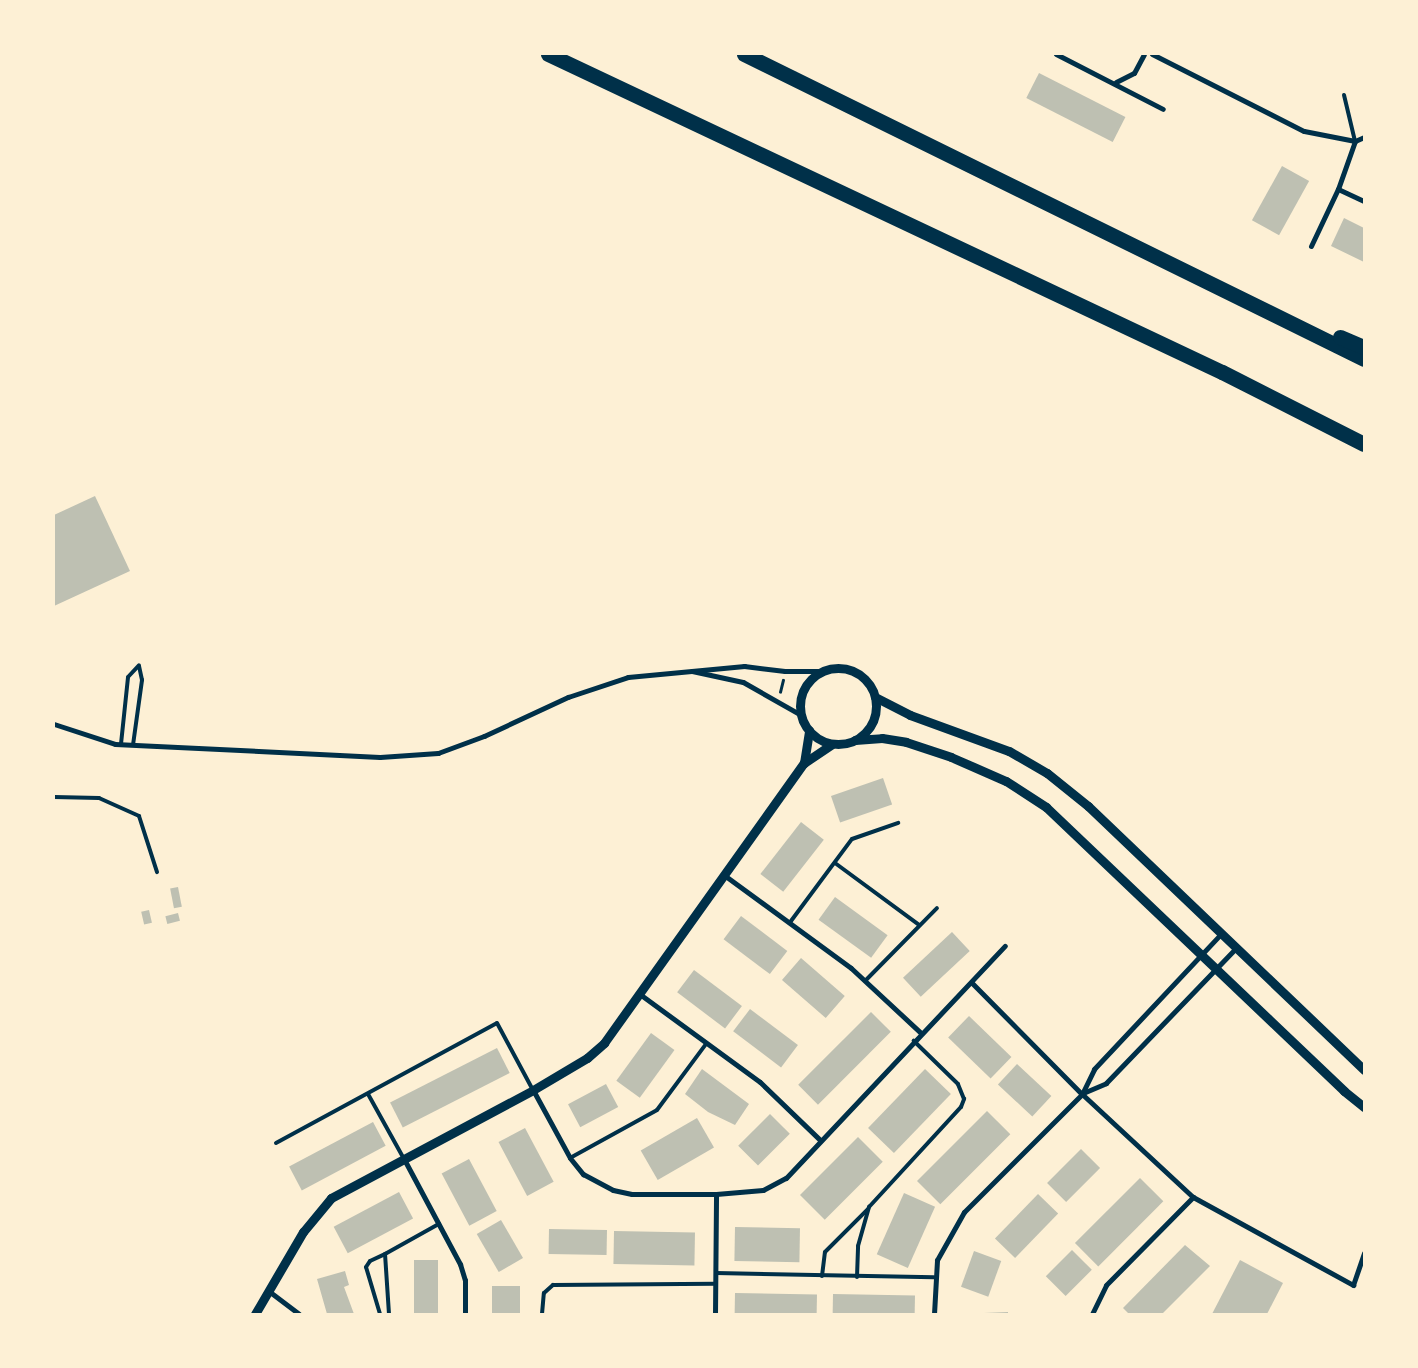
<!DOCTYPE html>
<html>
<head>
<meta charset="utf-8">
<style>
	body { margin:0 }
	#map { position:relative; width:1418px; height:1368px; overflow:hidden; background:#fdf0d5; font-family:Cabin,sans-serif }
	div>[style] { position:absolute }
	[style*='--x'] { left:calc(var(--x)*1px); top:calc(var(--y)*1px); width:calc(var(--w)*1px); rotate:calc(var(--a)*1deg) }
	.building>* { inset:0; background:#bec0b2; transform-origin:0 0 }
	.path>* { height:2.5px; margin:-1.25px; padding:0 1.25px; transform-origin:1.25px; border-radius:1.25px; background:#003049 }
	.service>* { height:4px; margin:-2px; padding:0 2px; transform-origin:2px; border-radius:2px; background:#003049 }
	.minor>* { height:5px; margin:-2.5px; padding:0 2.5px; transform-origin:2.5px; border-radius:2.5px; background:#003049 }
	.tertiary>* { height:9px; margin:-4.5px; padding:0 4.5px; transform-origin:4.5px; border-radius:4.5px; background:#003049 }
	.tertiary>.ring { margin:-4.5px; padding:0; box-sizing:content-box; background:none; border:9px solid #003049; border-radius:50% }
	.motorway>* { height:15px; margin:-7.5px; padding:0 7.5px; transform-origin:7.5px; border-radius:7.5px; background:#003049 }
	span { translate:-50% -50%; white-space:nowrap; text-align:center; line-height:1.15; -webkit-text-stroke:4px #fdf0d5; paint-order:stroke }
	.frame { position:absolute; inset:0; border:55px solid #fdf0d5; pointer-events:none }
</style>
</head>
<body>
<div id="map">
	<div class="building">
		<div style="left:1039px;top:73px;width:97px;height:28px;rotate:27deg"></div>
		<div style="left:1282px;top:166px;width:31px;height:62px;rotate:29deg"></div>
		<div style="clip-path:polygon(1344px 218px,1364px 228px,1364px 262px,1331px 246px)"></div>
		<div style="clip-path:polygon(95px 496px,130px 571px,54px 606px,54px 515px)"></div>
		<div style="left:883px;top:778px;width:28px;height:55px;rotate:71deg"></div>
		<div style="left:801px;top:822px;width:29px;height:66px;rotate:38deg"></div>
		<div style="left:178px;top:887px;width:20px;height:8px;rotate:79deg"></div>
		<div style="left:835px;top:897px;width:65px;height:28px;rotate:36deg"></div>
		<div style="left:149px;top:910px;width:13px;height:8px;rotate:77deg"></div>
		<div style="left:178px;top:913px;width:8px;height:13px;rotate:76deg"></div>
		<div style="left:741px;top:916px;width:58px;height:29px;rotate:37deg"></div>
		<div style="left:952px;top:932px;width:26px;height:67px;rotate:47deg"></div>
		<div style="left:801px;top:958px;width:58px;height:29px;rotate:41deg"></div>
		<div style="left:694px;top:970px;width:60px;height:28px;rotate:37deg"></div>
		<div style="left:750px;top:1009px;width:60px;height:28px;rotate:37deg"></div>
		<div style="left:871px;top:1012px;width:28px;height:103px;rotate:45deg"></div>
		<div style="left:969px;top:1016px;width:59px;height:30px;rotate:44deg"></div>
		<div style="left:651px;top:1033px;width:29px;height:59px;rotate:36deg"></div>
		<div style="left:497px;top:1048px;width:28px;height:120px;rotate:63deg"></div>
		<div style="left:1017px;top:1064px;width:47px;height:28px;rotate:43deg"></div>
		<div style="clip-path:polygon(702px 1069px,749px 1104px,735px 1125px,708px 1112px,685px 1094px)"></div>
		<div style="left:925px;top:1069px;width:36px;height:82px;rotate:44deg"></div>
		<div style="left:606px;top:1084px;width:26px;height:43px;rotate:62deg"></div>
		<div style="left:987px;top:1111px;width:33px;height:99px;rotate:45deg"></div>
		<div style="left:770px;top:1114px;width:28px;height:45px;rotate:45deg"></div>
		<div style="left:697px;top:1118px;width:34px;height:65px;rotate:60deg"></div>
		<div style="left:373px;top:1122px;width:27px;height:95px;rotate:62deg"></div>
		<div style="left:525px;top:1128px;width:61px;height:30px;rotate:62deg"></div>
		<div style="left:858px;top:1137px;width:35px;height:82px;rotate:45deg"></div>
		<div style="left:1081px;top:1149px;width:27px;height:48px;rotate:45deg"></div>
		<div style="left:469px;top:1159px;width:59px;height:31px;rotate:62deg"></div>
		<div style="left:1140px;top:1178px;width:33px;height:92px;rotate:45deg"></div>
		<div style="left:399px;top:1192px;width:30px;height:74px;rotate:62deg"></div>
		<div style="left:904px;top:1193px;width:34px;height:67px;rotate:24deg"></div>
		<div style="left:1038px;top:1194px;width:28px;height:62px;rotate:44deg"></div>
		<div style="left:501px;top:1220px;width:44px;height:28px;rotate:60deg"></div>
		<div style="left:735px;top:1227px;width:65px;height:34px;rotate:1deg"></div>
		<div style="left:549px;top:1229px;width:58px;height:25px;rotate:1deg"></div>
		<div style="left:614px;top:1231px;width:81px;height:33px;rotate:1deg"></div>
		<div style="clip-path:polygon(1185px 1245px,1210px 1266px,1162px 1314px,1129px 1314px,1123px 1308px)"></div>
		<div style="left:1072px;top:1250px;width:28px;height:37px;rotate:45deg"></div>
		<div style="left:974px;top:1251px;width:29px;height:38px;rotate:20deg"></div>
		<div style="left:414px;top:1260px;width:24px;height:54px"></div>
		<div style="clip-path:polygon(1240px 1260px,1283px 1283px,1267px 1314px,1212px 1314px)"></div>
		<div style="clip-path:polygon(345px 1271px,349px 1285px,344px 1287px,354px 1314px,327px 1314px,317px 1279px)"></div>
		<div style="left:492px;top:1286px;width:28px;height:28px"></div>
		<div style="left:735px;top:1293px;width:82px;height:21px;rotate:1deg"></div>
		<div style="left:833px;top:1294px;width:82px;height:20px;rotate:1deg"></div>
		<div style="clip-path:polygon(1008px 1312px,1008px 1314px,984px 1314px,984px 1313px)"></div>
	</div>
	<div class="path">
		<div style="--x:780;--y:692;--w:12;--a:-76"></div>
	</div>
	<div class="service">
		<div style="--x:1344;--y:95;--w:47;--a:76.6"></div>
		<div style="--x:121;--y:744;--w:67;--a:-84"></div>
		<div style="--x:128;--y:677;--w:16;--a:-47"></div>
		<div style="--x:133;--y:745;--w:66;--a:-82.1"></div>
		<div style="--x:142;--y:680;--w:14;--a:-102"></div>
		<div style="--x:54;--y:797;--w:45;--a:1.3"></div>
		<div style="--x:99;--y:798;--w:44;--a:24.2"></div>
		<div style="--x:139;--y:816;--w:59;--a:72.2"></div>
		<div style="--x:835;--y:863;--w:104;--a:36.4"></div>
		<div style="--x:791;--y:921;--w:102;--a:-53.4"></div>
		<div style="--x:852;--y:839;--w:49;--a:-19.2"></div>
		<div style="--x:866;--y:980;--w:101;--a:-45.4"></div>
		<div style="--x:368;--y:1094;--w:74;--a:61"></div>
		<div style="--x:276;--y:1143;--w:251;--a:-28.5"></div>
		<div style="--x:497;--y:1023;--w:76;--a:61.8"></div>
		<div style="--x:570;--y:1158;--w:99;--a:-28.9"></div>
		<div style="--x:657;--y:1110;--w:82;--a:-53.4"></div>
		<div style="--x:716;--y:1273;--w:218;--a:1.1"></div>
		<div style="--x:822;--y:1276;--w:24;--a:-83"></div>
		<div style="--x:825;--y:1252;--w:61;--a:-45"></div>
		<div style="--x:857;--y:1277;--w:31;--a:-88"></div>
		<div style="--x:858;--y:1246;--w:41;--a:-74.2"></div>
		<div style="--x:869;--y:1207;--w:136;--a:-47.4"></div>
		<div style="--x:961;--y:1107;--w:9;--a:-69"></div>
		<div style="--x:964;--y:1099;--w:16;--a:-112"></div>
		<div style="--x:958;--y:1084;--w:62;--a:-135.7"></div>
		<div style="--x:380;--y:1314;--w:49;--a:-106.6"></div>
		<div style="--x:366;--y:1267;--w:7;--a:-56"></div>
		<div style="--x:370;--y:1261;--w:17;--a:-25"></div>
		<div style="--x:389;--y:1314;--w:60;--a:-93.8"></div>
		<div style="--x:385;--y:1254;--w:62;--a:-29.1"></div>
		<div style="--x:542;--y:1314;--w:21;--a:-85"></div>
		<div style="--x:544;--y:1293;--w:12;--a:-42"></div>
		<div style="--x:553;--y:1285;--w:162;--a:-0.4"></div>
	</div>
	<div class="minor">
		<div style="--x:1056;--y:54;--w:120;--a:27.2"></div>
		<div style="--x:1152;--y:54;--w:170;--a:26.9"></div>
		<div style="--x:1304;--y:131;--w:52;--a:11.1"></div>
		<div style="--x:1355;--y:141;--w:10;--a:-24"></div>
		<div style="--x:1116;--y:82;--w:20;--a:-27"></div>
		<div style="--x:1134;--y:73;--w:21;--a:-62"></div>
		<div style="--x:1355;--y:141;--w:51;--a:109.5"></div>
		<div style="--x:1338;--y:189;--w:29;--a:25"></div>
		<div style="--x:1311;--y:246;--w:63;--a:-64.7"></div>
		<div style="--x:692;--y:671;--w:52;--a:12.2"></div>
		<div style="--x:743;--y:682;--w:67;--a:29.6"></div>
		<div style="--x:54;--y:724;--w:64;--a:18.2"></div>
		<div style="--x:115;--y:744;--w:265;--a:2.8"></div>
		<div style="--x:380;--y:757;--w:58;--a:-3.9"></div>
		<div style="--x:438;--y:753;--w:49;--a:-20.3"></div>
		<div style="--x:484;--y:736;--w:93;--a:-24.9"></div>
		<div style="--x:568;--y:697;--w:63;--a:-18.4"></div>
		<div style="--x:628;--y:677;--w:117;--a:-5.4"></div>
		<div style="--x:744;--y:666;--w:41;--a:7"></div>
		<div style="--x:785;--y:671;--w:38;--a:0"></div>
		<div style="--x:724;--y:875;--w:157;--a:36.2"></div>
		<div style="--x:851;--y:968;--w:96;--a:42.9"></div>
		<div style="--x:972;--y:983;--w:156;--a:45.3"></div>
		<div style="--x:1082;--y:1094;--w:151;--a:42.9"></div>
		<div style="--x:1193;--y:1197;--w:183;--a:28.8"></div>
		<div style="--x:1353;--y:1285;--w:34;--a:-71"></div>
		<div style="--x:641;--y:995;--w:147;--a:36.2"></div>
		<div style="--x:760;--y:1082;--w:83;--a:44"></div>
		<div style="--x:533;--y:1090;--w:77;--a:61.4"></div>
		<div style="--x:570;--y:1158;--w:21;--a:51"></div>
		<div style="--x:583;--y:1174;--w:34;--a:28"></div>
		<div style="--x:613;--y:1190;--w:19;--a:12"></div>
		<div style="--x:632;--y:1194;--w:84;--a:0"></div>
		<div style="--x:716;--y:1194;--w:47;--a:-4.9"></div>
		<div style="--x:763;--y:1190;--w:26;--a:-28"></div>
		<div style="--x:786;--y:1178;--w:319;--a:-46.7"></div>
		<div style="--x:1083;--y:1093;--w:25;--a:-23"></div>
		<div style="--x:1106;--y:1083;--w:186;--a:-46.1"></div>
		<div style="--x:405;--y:1161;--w:117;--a:61.9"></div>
		<div style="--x:460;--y:1264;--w:17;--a:73"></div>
		<div style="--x:465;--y:1280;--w:34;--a:90"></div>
		<div style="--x:270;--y:1292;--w:36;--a:37"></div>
		<div style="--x:715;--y:1314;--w:120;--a:-89.5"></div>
		<div style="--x:934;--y:1314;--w:54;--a:-86.8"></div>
		<div style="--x:937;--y:1260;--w:55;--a:-60.6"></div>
		<div style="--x:964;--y:1212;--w:167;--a:-45"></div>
		<div style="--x:1082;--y:1094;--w:28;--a:-64"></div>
		<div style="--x:1094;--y:1069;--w:184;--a:-46.8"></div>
		<div style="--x:1092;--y:1314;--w:32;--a:-64"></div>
		<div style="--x:1106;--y:1285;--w:124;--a:-45.3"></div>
	</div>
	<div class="tertiary">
		<div class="ring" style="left:800px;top:668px;width:67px;height:67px"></div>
		<div style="--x:875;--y:697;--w:39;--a:27"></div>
		<div style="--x:910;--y:715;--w:105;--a:20"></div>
		<div style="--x:1009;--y:751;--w:44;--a:30.1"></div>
		<div style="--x:1047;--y:773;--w:53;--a:38.8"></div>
		<div style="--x:1088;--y:806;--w:382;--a:43.7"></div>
		<div style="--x:855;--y:740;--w:27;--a:-4"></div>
		<div style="--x:882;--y:738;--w:24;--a:9"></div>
		<div style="--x:906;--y:742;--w:47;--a:18.4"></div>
		<div style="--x:951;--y:757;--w:60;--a:23.6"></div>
		<div style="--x:1006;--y:781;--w:48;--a:33"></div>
		<div style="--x:1046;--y:807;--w:412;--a:43.6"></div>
		<div style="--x:1344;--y:1091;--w:26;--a:39"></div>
		<div style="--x:804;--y:763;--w:33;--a:-81"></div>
		<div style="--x:255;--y:1314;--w:95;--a:-59.7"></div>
		<div style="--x:303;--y:1232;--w:44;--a:-50.5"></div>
		<div style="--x:331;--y:1198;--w:229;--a:-28.1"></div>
		<div style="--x:533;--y:1090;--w:63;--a:-30.7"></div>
		<div style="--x:587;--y:1058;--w:23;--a:-41"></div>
		<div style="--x:604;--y:1043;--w:344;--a:-54.5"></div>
		<div style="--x:804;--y:763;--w:34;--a:-34"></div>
	</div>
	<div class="motorway">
		<div style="--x:548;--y:54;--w:745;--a:25.26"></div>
		<div style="--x:1222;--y:372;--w:159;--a:26.9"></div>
		<div style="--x:744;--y:54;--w:691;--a:26.19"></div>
		<div style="--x:1340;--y:337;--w:26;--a:23"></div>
	</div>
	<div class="frame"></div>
</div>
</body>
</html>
